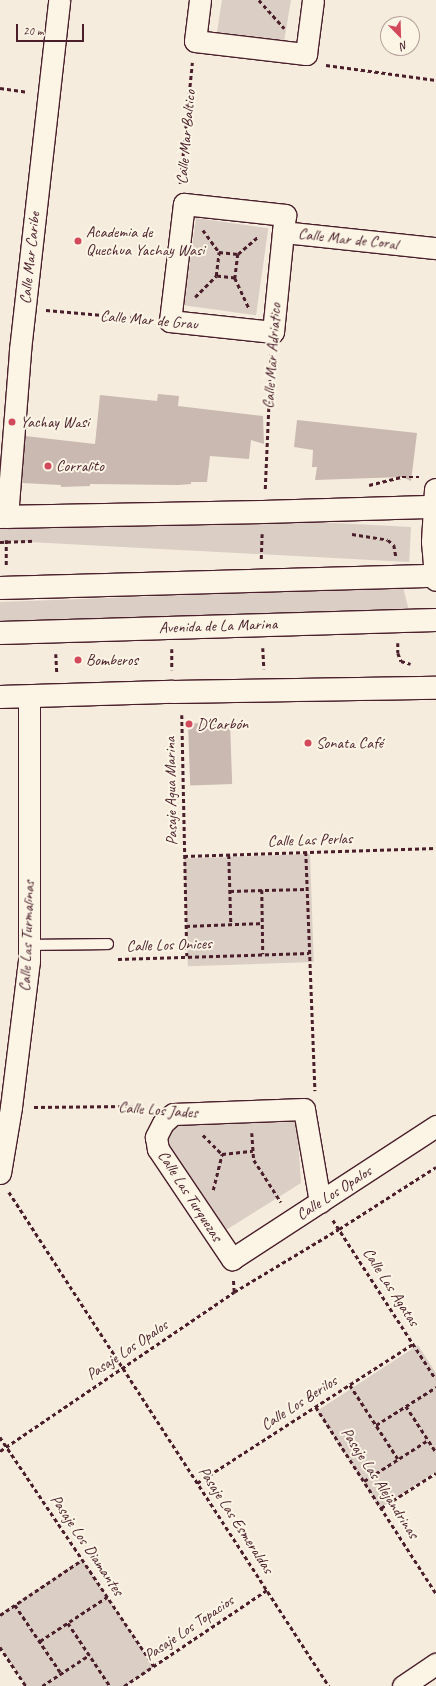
<!DOCTYPE html>
<html>
<head>
<meta charset="utf-8">
<style>
	body { margin:0 }
	#map { position:relative; width:436px; height:1686px; overflow:hidden; background:#f5ecde; font-family:Caveat,sans-serif }
	div>[style] { position:absolute }
	[style*='--x'] { left:calc(var(--x)*1px); top:calc(var(--y)*1px); width:calc(var(--w)*1px); rotate:calc(var(--a)*1deg) }
	.green>* { inset:0; background:#dbcec4; transform-origin:0 0 }
	.building>* { inset:0; background:#cab9b1; transform-origin:0 0 }
	.path>* { height:2.5px; margin-top:-1.25px; transform-origin:0; background:repeating-linear-gradient(90deg,#4a1f2b 0 4px,transparent 0 7px) }
	.roads { filter:drop-shadow(1px 0 #4a1f2b) drop-shadow(-1px 0 #4a1f2b) drop-shadow(0 1px #4a1f2b) drop-shadow(0 -1px #4a1f2b) }
	.lane>* { height:10px; margin:-5px; padding:0 5px; transform-origin:5px; border-radius:5px; background:#fcf5e5 }
	.street>* { height:21px; margin:-10.5px; padding:0 10.5px; transform-origin:10.5px; border-radius:10.5px; background:#fcf5e5 }
	.secondary>* { height:22px; margin:-11px; padding:0 11px; transform-origin:11px; border-radius:11px; background:#fcf5e5 }
	.primary>* { height:22px; margin:-11px; padding:0 11px; transform-origin:11px; border-radius:11px; background:#fcf5e5 }
	.dots>* { width:11px; height:11px; translate:-50% -50%; box-sizing:border-box; border:2px solid #fcf5e5; border-radius:50% }
	span { translate:-50% -50%; white-space:nowrap; text-align:center; line-height:1.15; -webkit-text-stroke:4px #fcf5e5; paint-order:stroke }
	.street-label { font-size:16px; color:#4a1f2b }
	.poi-label { font-size:16px; color:#4a1f2b }
	.left { translate:0 -50%; text-align:left }
	.north { position:absolute; left:380px; top:16px; width:40px; height:40px; box-sizing:border-box; background:#fcf5e5; border:1px solid #b59f9b; border-radius:50%; rotate:157deg; font-size:11px; font-weight:700; line-height:16px; text-align:center; color:#4a1f2b }
	.north::after { content:''; display:block; margin:auto; width:14px; height:18px; background:#d1495b; clip-path:polygon(50% 0,100% 100%,50% 72%,0 100%) }
	.scale { position:absolute; left:16px; top:24px; width:68px; height:18px; box-sizing:border-box; border:2px solid #4a1f2b; border-top:0; padding-left:5px; font-size:12px; line-height:14px; white-space:nowrap; color:#4a1f2b; -webkit-text-stroke:3px #fcf5e5; paint-order:stroke }
</style>
</head>
<body>
<div id="map">
	<div class="green">
		<div style="clip-path:polygon(222px 0,291px 0,284px 42px,217px 32px)"></div>
		<div style="left:196px;top:218px;width:73px;height:88px;rotate:8deg"></div>
		<div style="left:411px;top:527px;width:35px;height:411px;rotate:93deg"></div>
		<div style="clip-path:polygon(403px 587px,409px 611px,0 622px,0 602px)"></div>
		<div style="left:310px;top:854px;width:108px;height:126px;rotate:88deg"></div>
		<div style="clip-path:polygon(297px 1122px,301px 1183px,226px 1230px,166px 1142px,174px 1124px)"></div>
		<div style="clip-path:polygon(418px 1345px,436px 1373px,436px 1472px,380px 1508px,317px 1411px)"></div>
		<div style="clip-path:polygon(82px 1559px,154px 1667px,126px 1686px,26px 1686px,0 1647px,0 1614px)"></div>
	</div>
	<div class="building">
		<div style="clip-path:polygon(158px 394px,179px 396px,178px 406px,263px 416px,264px 444px,251px 440px,249px 459px,210px 456px,207px 482px,191px 482px,191px 484px,179px 485px,90px 484px,90px 486px,61px 487px,61px 485px,22px 483px,25px 436px,95px 444px,100px 395px,157px 401px)"></div>
		<div style="clip-path:polygon(297px 420px,417px 433px,411px 481px,402px 477px,315px 480px,317px 467px,312px 467px,313px 450px,294px 447px)"></div>
		<div style="left:230px;top:722px;width:62px;height:42px;rotate:88deg"></div>
	</div>
	<div class="path">
		<div style="--x:259;--y:0;--w:38;--a:48"></div>
		<div style="--x:326;--y:65;--w:111;--a:7.8"></div>
		<div style="--x:0;--y:88;--w:27;--a:8"></div>
		<div style="--x:180;--y:184;--w:122;--a:-84.3"></div>
		<div style="--x:203;--y:230;--w:27;--a:54"></div>
		<div style="--x:238;--y:254;--w:28;--a:-41"></div>
		<div style="--x:235;--y:278;--w:19;--a:-174"></div>
		<div style="--x:216;--y:276;--w:24;--a:-83"></div>
		<div style="--x:219;--y:252;--w:19;--a:6"></div>
		<div style="--x:238;--y:254;--w:24;--a:97"></div>
		<div style="--x:235;--y:278;--w:33;--a:65"></div>
		<div style="--x:195;--y:297;--w:30;--a:-45"></div>
		<div style="--x:46;--y:310;--w:102;--a:5"></div>
		<div style="--x:369;--y:485;--w:34;--a:-14"></div>
		<div style="--x:402;--y:477;--w:17;--a:0"></div>
		<div style="--x:265;--y:489;--w:135;--a:-87.5"></div>
		<div style="--x:352;--y:534;--w:36;--a:9"></div>
		<div style="--x:388;--y:540;--w:8;--a:40"></div>
		<div style="--x:394;--y:545;--w:11;--a:80"></div>
		<div style="--x:0;--y:542;--w:35;--a:-2"></div>
		<div style="--x:261;--y:559;--w:25;--a:-88"></div>
		<div style="--x:6;--y:565;--w:25;--a:-90"></div>
		<div style="--x:398;--y:643;--w:10;--a:90"></div>
		<div style="--x:398;--y:653;--w:9;--a:69"></div>
		<div style="--x:401;--y:661;--w:10;--a:17"></div>
		<div style="--x:263;--y:648;--w:21;--a:87"></div>
		<div style="--x:172;--y:649;--w:21;--a:90"></div>
		<div style="--x:56;--y:654;--w:19;--a:87"></div>
		<div style="--x:182;--y:715;--w:241;--a:88.8"></div>
		<div style="--x:306;--y:852;--w:239;--a:87.8"></div>
		<div style="--x:229;--y:855;--w:69;--a:88.3"></div>
		<div style="--x:184;--y:856;--w:252;--a:-1.8"></div>
		<div style="--x:262;--y:890;--w:64;--a:89.1"></div>
		<div style="--x:230;--y:891;--w:77;--a:-1.5"></div>
		<div style="--x:186;--y:926;--w:77;--a:-2.2"></div>
		<div style="--x:118;--y:959;--w:191;--a:-1.8"></div>
		<div style="--x:34;--y:1107;--w:95;--a:-0.6"></div>
		<div style="--x:129;--y:1106;--w:17;--a:10"></div>
		<div style="--x:252;--y:1133;--w:27;--a:86"></div>
		<div style="--x:254;--y:1160;--w:50;--a:57.3"></div>
		<div style="--x:203;--y:1135;--w:27;--a:45"></div>
		<div style="--x:222;--y:1154;--w:31;--a:-6"></div>
		<div style="--x:213;--y:1190;--w:37;--a:-76"></div>
		<div style="--x:9;--y:1192;--w:589;--a:57.07"></div>
		<div style="--x:333;--y:1220;--w:189;--a:57.1"></div>
		<div style="--x:234;--y:1292;--w:122;--a:-31"></div>
		<div style="--x:339;--y:1229;--w:115;--a:-32.6"></div>
		<div style="--x:350;--y:1385;--w:88;--a:57"></div>
		<div style="--x:406;--y:1406;--w:55;--a:56.9"></div>
		<div style="--x:316;--y:1407;--w:221;--a:57.2"></div>
		<div style="--x:376;--y:1425;--w:71;--a:-32.3"></div>
		<div style="--x:0;--y:1437;--w:276;--a:56.1"></div>
		<div style="--x:0;--y:1451;--w:283;--a:-34.2"></div>
		<div style="--x:234;--y:1292;--w:13;--a:-94"></div>
		<div style="--x:364;--y:1481;--w:76;--a:-32.6"></div>
		<div style="--x:197;--y:1483;--w:257;--a:-32.8"></div>
		<div style="--x:381;--y:1508;--w:65;--a:-32.5"></div>
		<div style="--x:15;--y:1605;--w:82;--a:55.9"></div>
		<div style="--x:0;--y:1615;--w:99;--a:-33.9"></div>
		<div style="--x:68;--y:1623;--w:76;--a:56.3"></div>
		<div style="--x:40;--y:1641;--w:80;--a:-33.3"></div>
		<div style="--x:0;--y:1647;--w:47;--a:56.3"></div>
		<div style="--x:42;--y:1686;--w:56;--a:-33.4"></div>
		<div style="--x:124;--y:1686;--w:172;--a:-33.9"></div>
	</div>
	<div class="roads">
		<div class="lane">
			<div style="--x:30;--y:945;--w:78;--a:-0.7"></div>
		</div>
		<div class="street">
			<div style="--x:200;--y:0;--w:41;--a:97"></div>
			<div style="--x:195;--y:41;--w:112;--a:6.7"></div>
			<div style="--x:306;--y:54;--w:54;--a:-82.6"></div>
			<div style="--x:283;--y:232;--w:100;--a:95.7"></div>
			<div style="--x:273;--y:332;--w:104;--a:-173.9"></div>
			<div style="--x:170;--y:321;--w:118;--a:-83.2"></div>
			<div style="--x:184;--y:204;--w:102;--a:6.2"></div>
			<div style="--x:285;--y:215;--w:17;--a:97"></div>
			<div style="--x:283;--y:232;--w:154;--a:6"></div>
			<div style="--x:7;--y:517;--w:168;--a:-85.5"></div>
			<div style="--x:20;--y:350;--w:352;--a:-83.6"></div>
			<div style="--x:0;--y:1173;--w:67;--a:-80.5"></div>
			<div style="--x:11;--y:1107;--w:147;--a:-83"></div>
			<div style="--x:29;--y:961;--w:264;--a:-90"></div>
			<div style="--x:320;--y:1202;--w:94;--a:-99.8"></div>
			<div style="--x:304;--y:1109;--w:131;--a:177.8"></div>
			<div style="--x:173;--y:1114;--w:13;--a:138"></div>
			<div style="--x:163;--y:1123;--w:16;--a:117"></div>
			<div style="--x:156;--y:1137;--w:12;--a:81"></div>
			<div style="--x:158;--y:1149;--w:133;--a:56.1"></div>
			<div style="--x:232;--y:1259;--w:244;--a:-33.1"></div>
			<div style="--x:403;--y:1686;--w:40;--a:-34"></div>
		</div>
		<div class="secondary">
			<div style="--x:436;--y:490;--w:52;--a:93.3"></div>
			<div style="--x:433;--y:542;--w:38;--a:85"></div>
			<div style="--x:0;--y:517;--w:263;--a:-1.1"></div>
			<div style="--x:263;--y:512;--w:173;--a:-1.7"></div>
			<div style="--x:0;--y:697;--w:173;--a:-1.7"></div>
			<div style="--x:173;--y:692;--w:263;--a:-0.9"></div>
		</div>
		<div class="primary">
			<div style="--x:0;--y:588;--w:436;--a:-1.6"></div>
			<div style="--x:0;--y:633;--w:436;--a:-1.7"></div>
		</div>
	</div>
	<div class="dots">
		<div style="left:78px;top:241px;background:#d1495b"></div>
		<div style="left:12px;top:422px;background:#d1495b"></div>
		<div style="left:48px;top:466px;background:#d1495b"></div>
		<div style="left:78px;top:660px;background:#d1495b"></div>
		<div style="left:189px;top:724px;background:#d1495b"></div>
		<div style="left:308px;top:743px;background:#d1495b"></div>
	</div>
	<div class="street-label">
		<span style="left:186px;top:137px;rotate:-85deg">Calle Mar Baltico</span>
		<span style="left:348px;top:239px;rotate:6deg">Calle Mar de Coral</span>
		<span style="left:30px;top:258px;rotate:-84deg">Calle Mar Caribe</span>
		<span style="left:149px;top:320px;rotate:5deg">Calle Mar de Grau</span>
		<span style="left:272px;top:356px;rotate:-86deg">Calle Mar Adriatico</span>
		<span style="left:218px;top:626px;rotate:-2deg">Avenida de La Marina</span>
		<span style="left:171px;top:791px;rotate:-91deg">Pasaje Agua Marina</span>
		<span style="left:310px;top:840px;rotate:-2deg">Calle Las Perlas</span>
		<span style="left:27px;top:936px;rotate:-88deg">Calle Las Turmalinas</span>
		<span style="left:169px;top:945px;rotate:-2deg">Calle Los Onices</span>
		<span style="left:158px;top:1110px;rotate:4deg">Calle Los Jades</span>
		<span style="left:334px;top:1193px;rotate:-33deg">Calle Los Opalos</span>
		<span style="left:190px;top:1196px;rotate:57deg">Calle Las Turquezas</span>
		<span style="left:391px;top:1287px;rotate:57deg">Calle Las Agatas</span>
		<span style="left:127px;top:1350px;rotate:-34deg">Pasaje Los Opalos</span>
		<span style="left:299px;top:1403px;rotate:-33deg">Calle Los Berilos</span>
		<span style="left:380px;top:1483px;rotate:57deg">Pasaje Las Alejandrinas</span>
		<span style="left:236px;top:1520px;rotate:57deg">Pasaje Las Esmeraldas</span>
		<span style="left:87px;top:1545px;rotate:56deg">Pasaje Los Diamantes</span>
		<span style="left:189px;top:1628px;rotate:-34deg">Pasaje Los Topacios</span>
	</div>
	<div class="poi-label">
		<span class="left" style="left:86px;top:241px">Academia de<br>Quechua Yachay Wasi</span>
		<span class="left" style="left:20px;top:422px">Yachay Wasi</span>
		<span class="left" style="left:56px;top:466px">Corralito</span>
		<span class="left" style="left:86px;top:660px">Bomberos</span>
		<span class="left" style="left:197px;top:724px">D'Carbón</span>
		<span class="left" style="left:316px;top:743px">Sonata Café</span>
	</div>
	<div class="north">N</div>
	<div class="scale">20 m</div>
</div>
</body>
</html>
